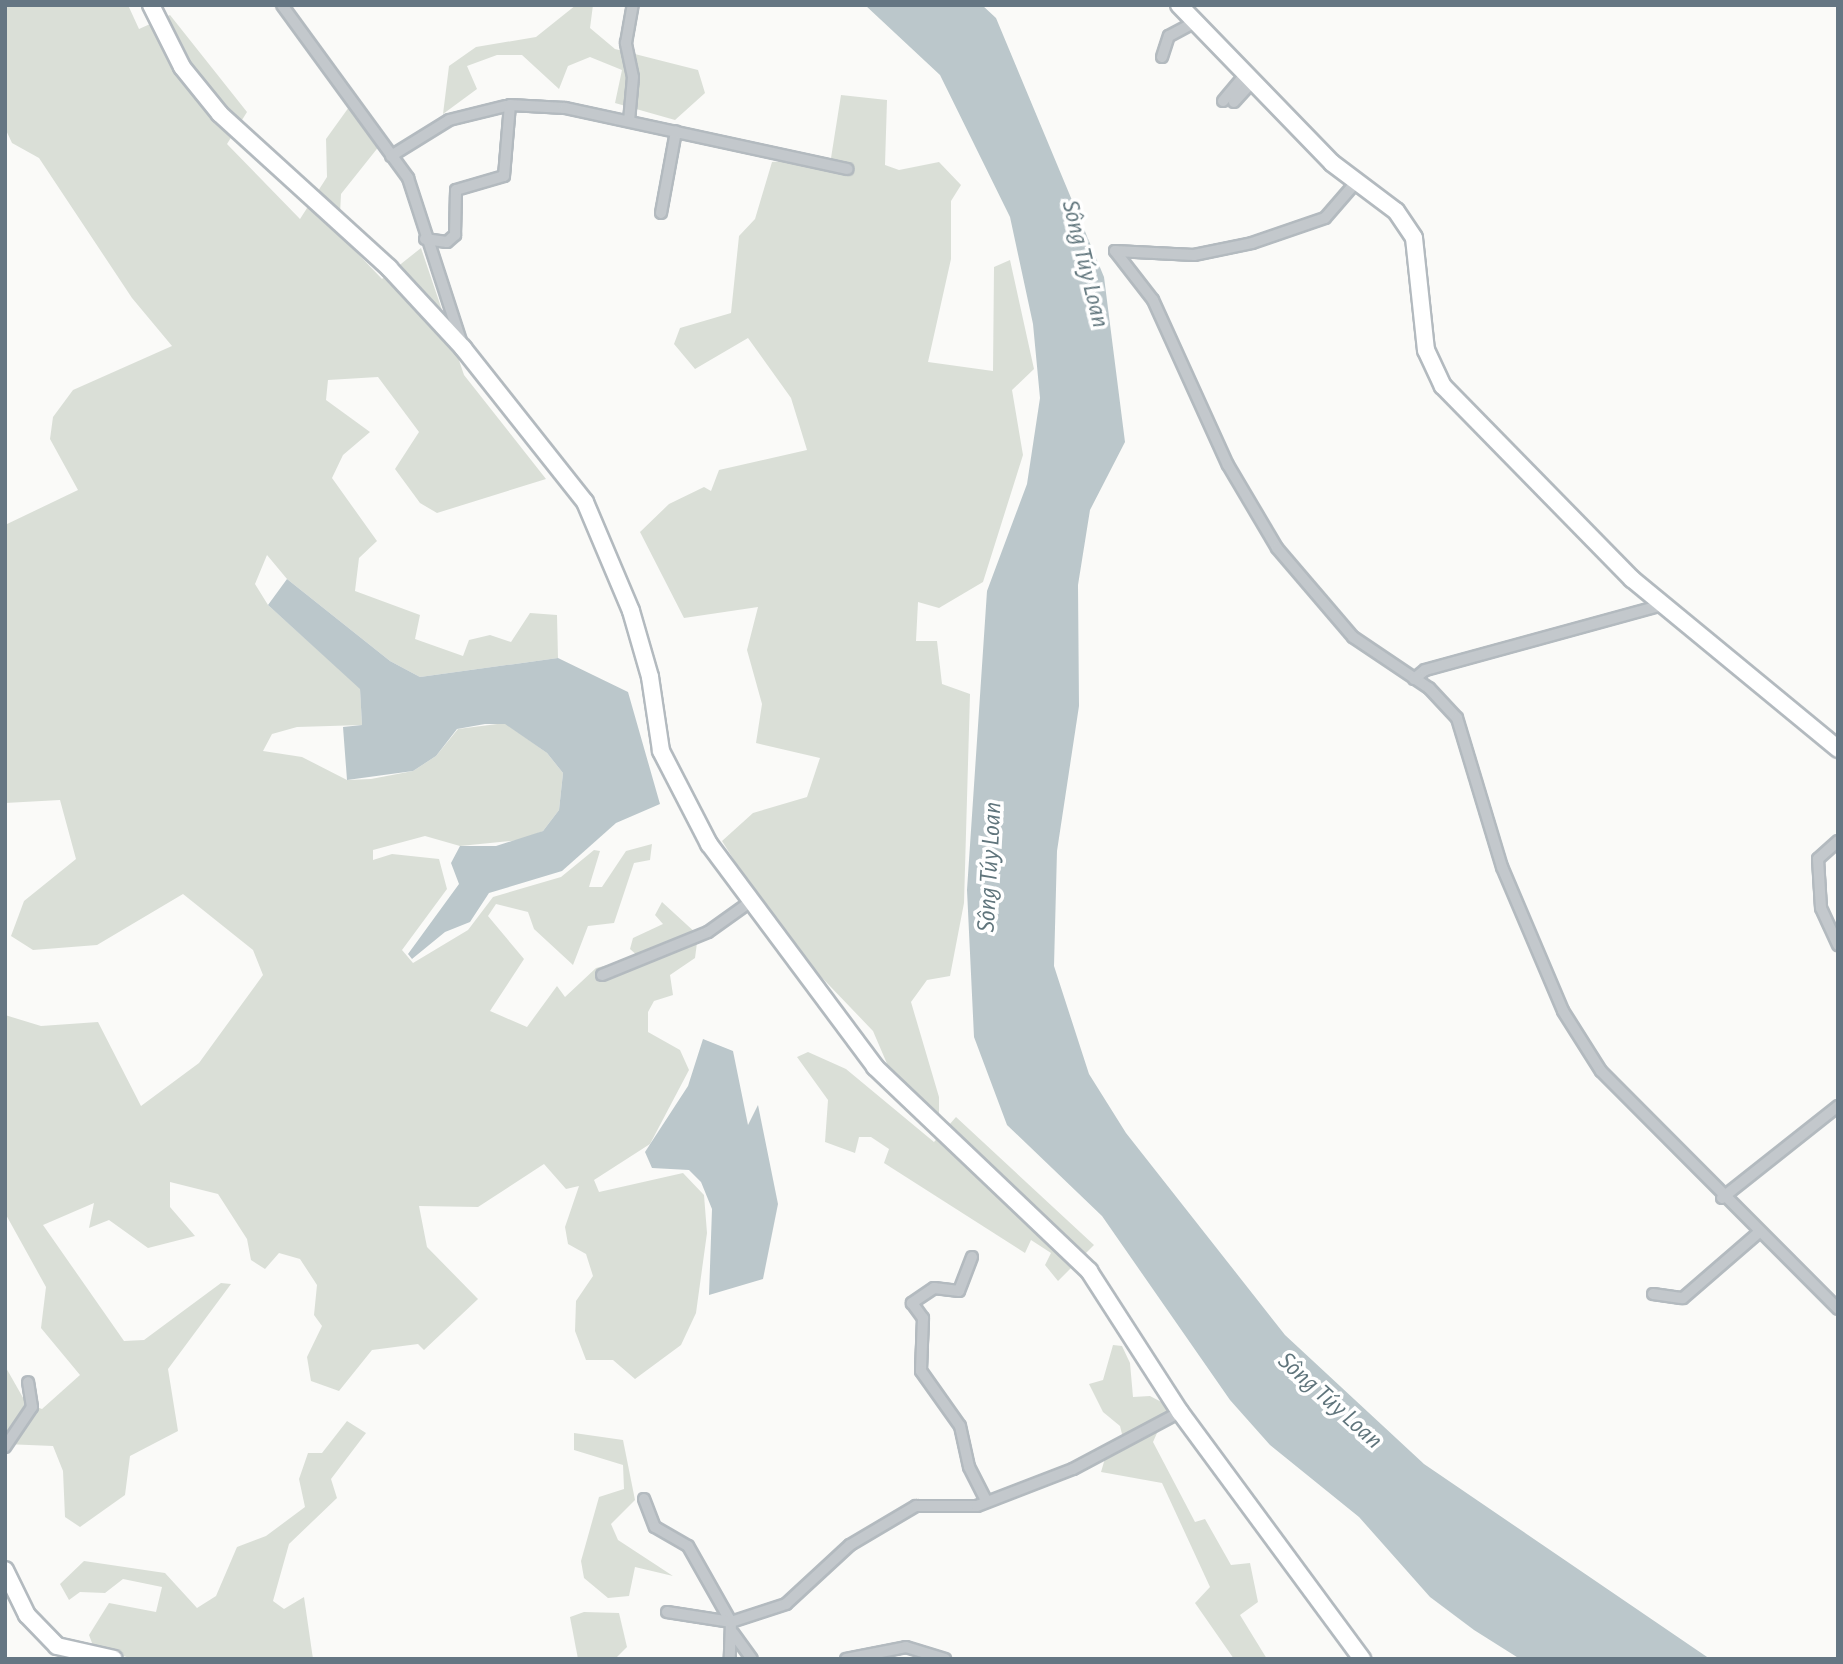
<!DOCTYPE html>
<html>
<head>
<meta charset="utf-8">
<style>
	body { margin:0 }
	#map { position:relative; width:1843px; height:1664px; overflow:hidden; background:#fafaf8; font-family:"Alegreya Sans",sans-serif }
	div>[style] { position:absolute }
	[style*='--x'] { left:calc(var(--x)*1px); top:calc(var(--y)*1px); width:calc(var(--w)*1px); rotate:calc(var(--a)*1deg) }
	.green>* { inset:0; background:#dadfd7 }
	.water>* { inset:0; background:#bbc7cb }
	.roads { filter:drop-shadow(2px 0 #b3babf) drop-shadow(-2px 0 #b3babf) drop-shadow(0 2px #b3babf) drop-shadow(0 -2px #b3babf) }
	.street>* { height:10px; margin:-5px; padding:0 5px; transform-origin:5px; border-radius:5px; background:#c3c8cc }
	.secondary>* { height:16px; margin:-8px; padding:0 8px; transform-origin:8px; border-radius:8px; background:#fff }
	span { translate:-50% -50%; white-space:nowrap; text-align:center; line-height:1.15; -webkit-text-stroke:7px #fff; paint-order:stroke }
	.water-label { font-size:26px; color:#60757c; font-style:italic }
	.frame { position:absolute; inset:0; border:7px solid #657683; pointer-events:none }
</style>
</head>
<body>
<div id="map">
	<div class="green">
		<div style="clip-path:polygon(5px 5px,128px 5px,139px 29px,170px 15px,247px 112px,227px 144px,300px 219px,327px 177px,326px 139px,349px 107px,380px 145px,341px 194px,339px 234px,382px 279px,421px 248px,464px 375px,546px 479px,437px 513px,420px 503px,395px 469px,419px 432px,378px 377px,328px 380px,326px 400px,370px 432px,343px 455px,332px 478px,377px 541px,359px 558px,355px 591px,420px 615px,415px 639px,463px 656px,469px 640px,490px 635px,511px 642px,530px 613px,557px 615px,558px 658px,420px 677px,390px 661px,287px 579px,267px 555px,255px 584px,268px 605px,360px 688px,362px 725px,297px 727px,272px 734px,263px 751px,302px 757px,347px 780px,371px 779px,413px 771px,436px 756px,458px 729px,505px 723px,547px 753px,563px 773px,559px 810px,543px 831px,521px 840px,460px 846px,425px 836px,373px 850px,373px 860px,392px 854px,439px 859px,447px 889px,402px 950px,413px 963px,468px 930px,493px 897px,561px 877px,594px 850px,600px 851px,589px 887px,602px 887px,626px 851px,652px 844px,650px 860px,634px 863px,614px 923px,588px 926px,573px 965px,534px 929px,528px 912px,496px 904px,488px 916px,524px 959px,490px 1011px,527px 1027px,557px 986px,565px 997px,596px 968px,639px 957px,630px 949px,633px 938px,663px 924px,655px 915px,662px 902px,698px 935px,695px 958px,670px 975px,673px 995px,654px 1001px,648px 1012px,648px 1032px,680px 1050px,689px 1070px,650px 1144px,594px 1180px,599px 1192px,683px 1173px,704px 1195px,707px 1233px,696px 1313px,681px 1345px,635px 1379px,613px 1360px,586px 1360px,575px 1331px,576px 1301px,593px 1276px,586px 1254px,568px 1244px,565px 1227px,579px 1186px,566px 1189px,544px 1164px,478px 1207px,419px 1206px,427px 1247px,478px 1299px,424px 1350px,418px 1344px,372px 1350px,339px 1391px,311px 1381px,307px 1357px,322px 1326px,314px 1315px,317px 1285px,300px 1259px,279px 1253px,265px 1269px,251px 1260px,247px 1239px,218px 1194px,170px 1182px,170px 1207px,195px 1236px,148px 1248px,109px 1220px,89px 1228px,94px 1203px,43px 1225px,124px 1341px,144px 1340px,221px 1283px,231px 1284px,168px 1369px,178px 1431px,130px 1456px,125px 1495px,80px 1527px,65px 1517px,63px 1471px,53px 1446px,5px 1444px,5px 1366px,26px 1403px,42px 1409px,80px 1375px,41px 1328px,46px 1287px,5px 1213px,5px 1015px,41px 1026px,98px 1022px,141px 1106px,199px 1063px,263px 975px,253px 950px,183px 894px,97px 945px,33px 950px,11px 936px,24px 901px,76px 859px,60px 800px,5px 803px,5px 525px,78px 490px,50px 439px,53px 417px,73px 390px,172px 346px,132px 298px,39px 158px,12px 143px,5px 128px)"></div>
		<div style="clip-path:polygon(576px 5px,593px 5px,590px 28px,615px 49px,698px 70px,705px 93px,675px 120px,615px 103px,622px 70px,590px 57px,568px 66px,559px 89px,522px 55px,497px 55px,467px 66px,477px 89px,443px 114px,449px 66px,476px 47px,536px 37px)"></div>
		<div style="clip-path:polygon(841px 95px,887px 100px,885px 165px,899px 170px,939px 162px,961px 185px,951px 201px,951px 259px,928px 362px,993px 371px,994px 267px,1010px 260px,1034px 369px,1012px 390px,1023px 455px,983px 582px,939px 608px,918px 602px,916px 641px,937px 641px,942px 684px,970px 694px,964px 903px,950px 976px,927px 980px,911px 1002px,939px 1097px,939px 1117px,891px 1073px,873px 1031px,782px 936px,722px 841px,753px 813px,807px 797px,820px 758px,756px 743px,762px 704px,747px 650px,758px 607px,684px 618px,640px 532px,669px 504px,704px 487px,711px 491px,719px 470px,807px 450px,791px 398px,748px 338px,695px 369px,674px 344px,680px 328px,731px 313px,739px 236px,755px 219px,772px 162px,831px 158px)"></div>
		<div style="clip-path:polygon(808px 1052px,846px 1069px,934px 1142px,956px 1117px,1094px 1245px,1058px 1281px,1045px 1265px,1051px 1253px,1031px 1240px,1025px 1253px,884px 1163px,889px 1149px,871px 1137px,859px 1137px,855px 1153px,825px 1142px,828px 1100px,797px 1057px)"></div>
		<div style="clip-path:polygon(1113px 1345px,1122px 1346px,1130px 1363px,1133px 1397px,1150px 1396px,1169px 1406px,1153px 1442px,1195px 1522px,1205px 1519px,1231px 1565px,1250px 1563px,1258px 1602px,1240px 1615px,1267px 1659px,1234px 1659px,1195px 1603px,1210px 1587px,1162px 1483px,1101px 1472px,1106px 1455px,1125px 1446px,1120px 1426px,1103px 1412px,1089px 1384px,1103px 1380px)"></div>
		<div style="clip-path:polygon(347px 1421px,366px 1433px,331px 1479px,337px 1498px,289px 1544px,273px 1601px,284px 1609px,304px 1597px,313px 1659px,134px 1659px,94px 1648px,89px 1635px,109px 1603px,156px 1612px,162px 1587px,123px 1579px,105px 1593px,80px 1592px,69px 1600px,60px 1584px,84px 1561px,165px 1573px,197px 1608px,216px 1596px,237px 1547px,266px 1536px,305px 1507px,299px 1479px,308px 1453px,322px 1453px)"></div>
		<div style="clip-path:polygon(574px 1433px,623px 1440px,635px 1500px,611px 1524px,618px 1540px,673px 1576px,635px 1567px,629px 1596px,608px 1598px,584px 1578px,581px 1561px,599px 1497px,624px 1489px,623px 1465px,574px 1450px)"></div>
		<div style="clip-path:polygon(584px 1612px,619px 1613px,627px 1647px,615px 1659px,578px 1659px,570px 1617px)"></div>
	</div>
	<div class="water">
		<div style="clip-path:polygon(865px 5px,982px 5px,996px 18px,1104px 277px,1125px 442px,1090px 510px,1078px 585px,1079px 706px,1057px 851px,1054px 966px,1089px 1074px,1126px 1133px,1285px 1335px,1424px 1464px,1710px 1659px,1520px 1659px,1474px 1630px,1430px 1597px,1359px 1517px,1270px 1445px,1230px 1400px,1102px 1216px,1007px 1125px,974px 1037px,967px 890px,987px 591px,1027px 484px,1040px 398px,1033px 324px,1010px 217px,940px 75px)"></div>
		<div style="clip-path:polygon(287px 579px,390px 661px,420px 677px,558px 658px,628px 692px,660px 804px,616px 823px,562px 871px,489px 893px,470px 922px,445px 932px,412px 959px,408px 954px,459px 884px,451px 863px,460px 846px,496px 846px,543px 831px,559px 810px,563px 773px,547px 753px,505px 724px,485px 724px,457px 729px,436px 756px,413px 771px,347px 780px,343px 727px,362px 725px,360px 689px,268px 605px)"></div>
		<div style="clip-path:polygon(703px 1039px,733px 1051px,748px 1125px,758px 1105px,778px 1204px,763px 1279px,709px 1295px,712px 1209px,701px 1182px,689px 1170px,652px 1168px,645px 1152px,688px 1086px)"></div>
	</div>
	<div class="roads">
		<div class="street">
			<div style="--x:282;--y:5;--w:214;--a:53.9"></div>
			<div style="--x:408;--y:178;--w:171;--a:72"></div>
			<div style="--x:1162;--y:57;--w:22;--a:-72"></div>
			<div style="--x:1169;--y:36;--w:30;--a:-28"></div>
			<div style="--x:1223;--y:101;--w:33;--a:-50"></div>
			<div style="--x:1234;--y:102;--w:25;--a:-48"></div>
			<div style="--x:629;--y:121;--w:44;--a:-84.8"></div>
			<div style="--x:633;--y:77;--w:35;--a:-102"></div>
			<div style="--x:626;--y:43;--w:39;--a:-80"></div>
			<div style="--x:391;--y:156;--w:68;--a:-31.8"></div>
			<div style="--x:449;--y:120;--w:59;--a:-13.8"></div>
			<div style="--x:661;--y:213;--w:83;--a:-79.6"></div>
			<div style="--x:425;--y:239;--w:22;--a:8"></div>
			<div style="--x:447;--y:242;--w:11;--a:-41"></div>
			<div style="--x:455;--y:235;--w:45;--a:-88.7"></div>
			<div style="--x:456;--y:190;--w:50;--a:-16.3"></div>
			<div style="--x:504;--y:176;--w:71;--a:-85.2"></div>
			<div style="--x:510;--y:105;--w:55;--a:3.1"></div>
			<div style="--x:565;--y:108;--w:289;--a:12.2"></div>
			<div style="--x:1115;--y:251;--w:62;--a:52.2"></div>
			<div style="--x:1153;--y:300;--w:181;--a:65.6"></div>
			<div style="--x:1228;--y:465;--w:96;--a:59.4"></div>
			<div style="--x:1277;--y:548;--w:117;--a:49.5"></div>
			<div style="--x:1353;--y:637;--w:92;--a:33.9"></div>
			<div style="--x:1429;--y:688;--w:41;--a:47"></div>
			<div style="--x:1457;--y:718;--w:156;--a:73.2"></div>
			<div style="--x:1502;--y:867;--w:156;--a:67"></div>
			<div style="--x:1563;--y:1011;--w:71;--a:57.7"></div>
			<div style="--x:1601;--y:1071;--w:336;--a:45.1"></div>
			<div style="--x:1115;--y:251;--w:79;--a:2.9"></div>
			<div style="--x:1194;--y:255;--w:59;--a:-11.7"></div>
			<div style="--x:1252;--y:243;--w:77;--a:-18.9"></div>
			<div style="--x:1325;--y:218;--w:49;--a:-49.1"></div>
			<div style="--x:1414;--y:679;--w:14;--a:-39"></div>
			<div style="--x:1425;--y:670;--w:247;--a:-15.3"></div>
			<div style="--x:1838;--y:841;--w:27;--a:138"></div>
			<div style="--x:1818;--y:859;--w:49;--a:86.5"></div>
			<div style="--x:1821;--y:908;--w:41;--a:65.3"></div>
			<div style="--x:602;--y:975;--w:114;--a:-22.1"></div>
			<div style="--x:708;--y:932;--w:52;--a:-35.5"></div>
			<div style="--x:1722;--y:1198;--w:148;--a:-38.4"></div>
			<div style="--x:972;--y:1257;--w:36;--a:111"></div>
			<div style="--x:959;--y:1291;--w:25;--a:-173"></div>
			<div style="--x:934;--y:1288;--w:27;--a:146"></div>
			<div style="--x:912;--y:1303;--w:19;--a:54"></div>
			<div style="--x:923;--y:1318;--w:53;--a:92.2"></div>
			<div style="--x:921;--y:1371;--w:67;--a:54.7"></div>
			<div style="--x:960;--y:1426;--w:42;--a:77.6"></div>
			<div style="--x:969;--y:1467;--w:38;--a:63"></div>
			<div style="--x:1653;--y:1294;--w:30;--a:8"></div>
			<div style="--x:1683;--y:1298;--w:99;--a:-40.9"></div>
			<div style="--x:5;--y:1447;--w:48;--a:-56"></div>
			<div style="--x:32;--y:1407;--w:25;--a:-99"></div>
			<div style="--x:644;--y:1499;--w:30;--a:69"></div>
			<div style="--x:655;--y:1527;--w:38;--a:30"></div>
			<div style="--x:688;--y:1546;--w:87;--a:60.5"></div>
			<div style="--x:731;--y:1622;--w:37;--a:92"></div>
			<div style="--x:667;--y:1612;--w:65;--a:8.9"></div>
			<div style="--x:731;--y:1622;--w:58;--a:-18.1"></div>
			<div style="--x:786;--y:1604;--w:87;--a:-42.7"></div>
			<div style="--x:850;--y:1545;--w:77;--a:-30.6"></div>
			<div style="--x:916;--y:1506;--w:61;--a:0"></div>
			<div style="--x:977;--y:1506;--w:103;--a:-21.1"></div>
			<div style="--x:1073;--y:1469;--w:121;--a:-28"></div>
			<div style="--x:733;--y:1633;--w:32;--a:54"></div>
			<div style="--x:846;--y:1659;--w:61;--a:-11.3"></div>
			<div style="--x:906;--y:1647;--w:41;--a:17.1"></div>
		</div>
		<div class="secondary">
			<div style="--x:151;--y:5;--w:69;--a:63.4"></div>
			<div style="--x:182;--y:67;--w:60;--a:51"></div>
			<div style="--x:220;--y:114;--w:229;--a:42.3"></div>
			<div style="--x:389;--y:268;--w:109;--a:47.2"></div>
			<div style="--x:463;--y:348;--w:196;--a:51.6"></div>
			<div style="--x:585;--y:502;--w:118;--a:67.1"></div>
			<div style="--x:631;--y:611;--w:69;--a:73.9"></div>
			<div style="--x:650;--y:677;--w:75;--a:81.5"></div>
			<div style="--x:661;--y:751;--w:105;--a:62.7"></div>
			<div style="--x:709;--y:844;--w:278;--a:53.3"></div>
			<div style="--x:875;--y:1067;--w:296;--a:43.6"></div>
			<div style="--x:1089;--y:1271;--w:168;--a:57.2"></div>
			<div style="--x:1180;--y:1412;--w:307;--a:53.6"></div>
			<div style="--x:1179;--y:5;--w:220;--a:45.9"></div>
			<div style="--x:1332;--y:163;--w:80;--a:36.9"></div>
			<div style="--x:1396;--y:211;--w:32;--a:56"></div>
			<div style="--x:1414;--y:238;--w:113;--a:83.9"></div>
			<div style="--x:1426;--y:350;--w:40;--a:65"></div>
			<div style="--x:1443;--y:386;--w:270;--a:45.6"></div>
			<div style="--x:1632;--y:579;--w:267;--a:39.5"></div>
			<div style="--x:5;--y:1570;--w:50;--a:63.9"></div>
			<div style="--x:27;--y:1615;--w:43;--a:45.9"></div>
			<div style="--x:57;--y:1646;--w:58;--a:12.8"></div>
		</div>
	</div>
	<div class="water-label">
		<span style="left:1085px;top:264px;rotate:76deg">Sông Túy Loan</span>
		<span style="left:990px;top:867px;rotate:-87deg">Sông Túy Loan</span>
		<span style="left:1330px;top:1401px;rotate:42deg">Sông Túy Loan</span>
	</div>
	<div class="frame"></div>
</div>
</body>
</html>
